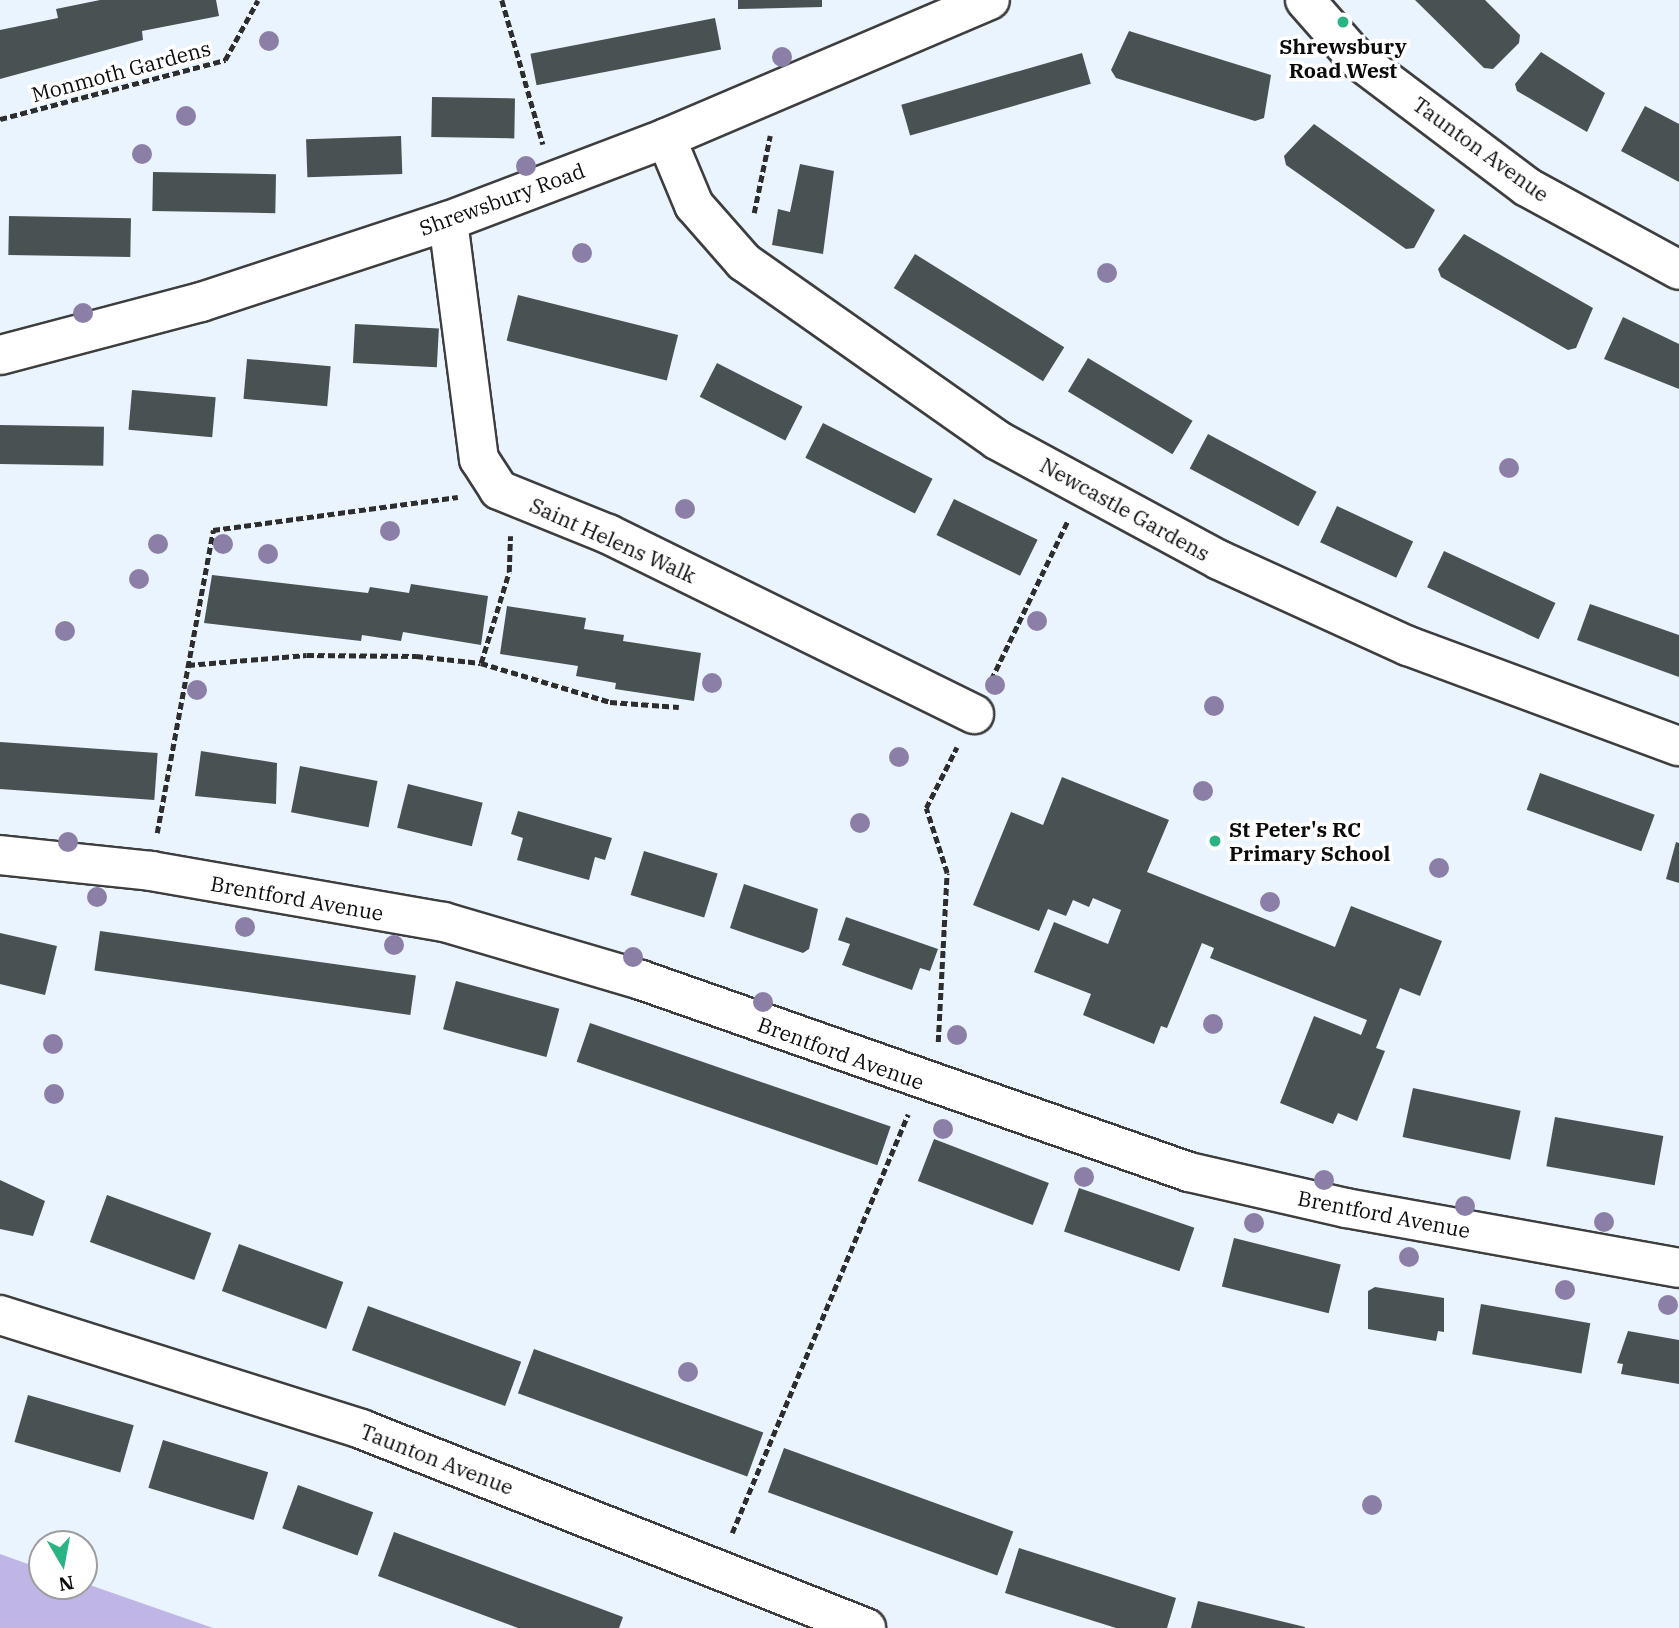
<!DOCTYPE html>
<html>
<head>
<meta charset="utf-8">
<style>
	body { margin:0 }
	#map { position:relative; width:1679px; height:1628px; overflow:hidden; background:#eaf4fe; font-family:"IBM Plex Serif",serif }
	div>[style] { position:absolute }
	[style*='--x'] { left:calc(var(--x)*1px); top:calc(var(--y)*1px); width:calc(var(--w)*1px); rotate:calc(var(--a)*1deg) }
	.green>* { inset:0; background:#bfb6e6 }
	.building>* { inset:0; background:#485253; transform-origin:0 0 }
	.path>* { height:4.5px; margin-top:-2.25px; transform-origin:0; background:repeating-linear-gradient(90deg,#2d2d2d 0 7px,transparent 0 10.5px) }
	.roads { filter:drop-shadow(2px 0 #3e3e3e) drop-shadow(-2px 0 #3e3e3e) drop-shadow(0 2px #3e3e3e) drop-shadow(0 -2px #3e3e3e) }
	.minor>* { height:38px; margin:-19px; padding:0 19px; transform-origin:19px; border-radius:19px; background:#fff }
	.trees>* { width:20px; height:20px; margin:-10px; border-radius:50%; background:#8b7fa7 }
	.dots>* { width:19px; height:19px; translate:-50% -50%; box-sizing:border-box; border:4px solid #fff; border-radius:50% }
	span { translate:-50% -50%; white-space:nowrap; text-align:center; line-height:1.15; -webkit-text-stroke:7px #fff; paint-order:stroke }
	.poi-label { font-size:21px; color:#0b0b0b; font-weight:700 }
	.left { translate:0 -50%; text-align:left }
	.street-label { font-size:21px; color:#0b0b0b }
	.north { position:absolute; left:28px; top:1530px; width:70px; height:70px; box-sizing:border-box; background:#fff; border:2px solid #9d9d9d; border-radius:50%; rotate:170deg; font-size:19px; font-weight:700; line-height:28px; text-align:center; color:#0b0b0b }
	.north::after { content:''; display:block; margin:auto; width:24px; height:32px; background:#2ab483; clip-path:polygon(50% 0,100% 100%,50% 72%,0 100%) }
</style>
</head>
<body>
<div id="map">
	<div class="green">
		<div style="clip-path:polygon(0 1554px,42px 1569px,42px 1586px,84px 1583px,213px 1628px,0 1628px)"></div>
	</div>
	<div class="building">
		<div style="clip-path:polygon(100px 0,216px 0,219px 16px,142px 31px,143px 40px,0 79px,0 30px,58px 18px,56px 9px)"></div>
		<div style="clip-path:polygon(738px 0,822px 0,822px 7px,738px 9px)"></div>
		<div style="clip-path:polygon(1415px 0,1485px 0,1520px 35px,1519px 43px,1493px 69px,1484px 68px)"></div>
		<div style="left:715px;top:18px;width:32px;height:188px;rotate:79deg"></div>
		<div style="clip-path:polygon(1129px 31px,1271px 75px,1264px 118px,1255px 121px,1116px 78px,1111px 70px)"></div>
		<div style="clip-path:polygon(1541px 52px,1605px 93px,1587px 132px,1517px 91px,1515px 84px)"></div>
		<div style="left:1082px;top:53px;width:32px;height:188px;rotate:74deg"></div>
		<div style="left:432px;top:97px;width:83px;height:40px;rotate:1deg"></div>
		<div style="clip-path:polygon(1645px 106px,1679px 124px,1679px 182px,1621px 151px)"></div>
		<div style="clip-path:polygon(1314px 124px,1435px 210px,1414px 248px,1406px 249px,1286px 165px,1284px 156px)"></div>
		<div style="left:401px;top:136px;width:38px;height:95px;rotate:88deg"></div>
		<div style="clip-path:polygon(800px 164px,834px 171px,823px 254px,772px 245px,778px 209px,790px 212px)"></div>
		<div style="left:153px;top:172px;width:123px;height:39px;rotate:1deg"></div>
		<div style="left:9px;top:216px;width:122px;height:39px;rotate:1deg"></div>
		<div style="clip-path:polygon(1464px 234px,1593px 308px,1576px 348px,1568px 350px,1441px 277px,1438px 269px)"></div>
		<div style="left:915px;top:254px;width:176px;height:40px;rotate:32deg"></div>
		<div style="left:518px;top:295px;width:165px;height:47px;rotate:14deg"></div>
		<div style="clip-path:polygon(1623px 317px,1679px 344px,1679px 389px,1604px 359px)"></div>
		<div style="left:355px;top:324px;width:84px;height:39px;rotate:3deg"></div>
		<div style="left:1088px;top:358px;width:122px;height:39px;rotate:31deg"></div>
		<div style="left:247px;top:359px;width:84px;height:40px;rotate:5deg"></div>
		<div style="left:717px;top:363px;width:96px;height:38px;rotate:27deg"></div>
		<div style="left:132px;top:390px;width:84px;height:40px;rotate:5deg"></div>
		<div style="left:823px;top:423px;width:123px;height:39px;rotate:27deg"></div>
		<div style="left:0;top:425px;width:104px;height:39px;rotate:1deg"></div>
		<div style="left:1208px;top:434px;width:123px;height:39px;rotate:28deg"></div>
		<div style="left:954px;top:499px;width:93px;height:40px;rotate:26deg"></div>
		<div style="left:1337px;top:506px;width:84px;height:40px;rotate:25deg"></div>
		<div style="left:1444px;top:551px;width:123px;height:40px;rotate:25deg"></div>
		<div style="clip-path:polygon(212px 575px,368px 593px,370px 587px,409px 593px,411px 584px,488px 596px,481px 645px,403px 632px,401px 641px,362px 635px,361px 641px,204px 623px)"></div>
		<div style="clip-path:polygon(1590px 604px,1679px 635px,1679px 677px,1577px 640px)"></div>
		<div style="clip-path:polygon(507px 606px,586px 618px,584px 629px,624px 635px,623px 641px,701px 653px,694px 701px,615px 689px,616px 683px,576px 676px,578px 666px,500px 654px)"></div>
		<div style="left:0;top:742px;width:158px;height:47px;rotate:4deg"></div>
		<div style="clip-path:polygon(201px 751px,277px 763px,276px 804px,195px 796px)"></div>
		<div style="left:300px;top:766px;width:79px;height:47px;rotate:11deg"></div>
		<div style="left:1540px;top:773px;width:122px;height:39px;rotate:20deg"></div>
		<div style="clip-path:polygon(1062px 777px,1169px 820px,1147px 872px,1335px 947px,1351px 906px,1442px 941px,1420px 996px,1400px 988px,1376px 1048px,1385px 1051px,1357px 1121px,1338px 1113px,1333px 1124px,1280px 1103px,1314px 1016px,1361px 1035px,1367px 1020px,1210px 958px,1214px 948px,1202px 943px,1167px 1028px,1161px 1026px,1154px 1044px,1083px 1015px,1091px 994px,1034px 972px,1054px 922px,1108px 944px,1121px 910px,1093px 898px,1089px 907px,1073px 900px,1066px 916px,1048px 909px,1039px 931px,973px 905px,1011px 812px,1043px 825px)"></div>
		<div style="left:408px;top:784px;width:77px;height:45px;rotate:14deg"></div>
		<div style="clip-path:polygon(518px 811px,612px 838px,605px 860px,595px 857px,589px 880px,517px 860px,523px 838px,511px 834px)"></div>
		<div style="clip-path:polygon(1676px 842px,1679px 843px,1679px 883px,1666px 879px)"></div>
		<div style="left:644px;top:851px;width:77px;height:46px;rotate:17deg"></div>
		<div style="clip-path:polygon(744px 884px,818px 909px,809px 949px,803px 953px,730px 928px)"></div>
		<div style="clip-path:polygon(846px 917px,938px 949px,930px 971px,920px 968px,912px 990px,842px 965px,850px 944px,838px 940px)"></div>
		<div style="left:100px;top:931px;width:319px;height:40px;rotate:8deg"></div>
		<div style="clip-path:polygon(0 933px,57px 946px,45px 995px,0 984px)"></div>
		<div style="left:456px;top:981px;width:107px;height:50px;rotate:15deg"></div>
		<div style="left:590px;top:1023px;width:318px;height:41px;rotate:19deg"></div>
		<div style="left:1413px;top:1088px;width:110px;height:50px;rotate:12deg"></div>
		<div style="left:1555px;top:1117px;width:110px;height:50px;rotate:10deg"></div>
		<div style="left:934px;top:1139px;width:123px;height:45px;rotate:21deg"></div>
		<div style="clip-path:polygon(0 1180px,45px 1201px,33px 1236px,0 1229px)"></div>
		<div style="left:1079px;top:1188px;width:122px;height:46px;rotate:19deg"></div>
		<div style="left:107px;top:1195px;width:111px;height:50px;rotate:20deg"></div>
		<div style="left:1234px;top:1238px;width:110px;height:50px;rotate:14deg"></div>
		<div style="left:239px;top:1244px;width:111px;height:50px;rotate:20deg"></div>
		<div style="clip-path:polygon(1375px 1287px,1444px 1298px,1444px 1332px,1438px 1331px,1436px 1341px,1368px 1329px,1368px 1291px)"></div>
		<div style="left:1481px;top:1304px;width:111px;height:51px;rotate:10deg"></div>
		<div style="left:368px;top:1306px;width:163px;height:47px;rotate:20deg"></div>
		<div style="clip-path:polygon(1628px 1331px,1679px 1340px,1679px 1384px,1621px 1374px,1623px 1364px,1617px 1363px)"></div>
		<div style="left:534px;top:1349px;width:244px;height:47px;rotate:20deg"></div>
		<div style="left:28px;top:1395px;width:110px;height:49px;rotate:16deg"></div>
		<div style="left:163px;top:1440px;width:110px;height:50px;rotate:17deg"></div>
		<div style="left:784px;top:1448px;width:244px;height:47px;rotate:20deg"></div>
		<div style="left:298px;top:1485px;width:80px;height:46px;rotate:20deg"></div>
		<div style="clip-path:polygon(394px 1532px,623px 1617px,619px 1628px,518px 1628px,378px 1576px)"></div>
		<div style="clip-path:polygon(1019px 1548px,1176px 1598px,1167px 1628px,1116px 1628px,1005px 1593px)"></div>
		<div style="clip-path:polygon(1198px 1601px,1305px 1627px,1305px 1628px,1191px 1628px)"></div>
	</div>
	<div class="path">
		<div style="--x:502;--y:0;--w:150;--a:74.1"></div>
		<div style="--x:0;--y:119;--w:233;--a:-14.7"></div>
		<div style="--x:225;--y:60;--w:68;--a:-61.2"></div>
		<div style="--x:754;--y:213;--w:79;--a:-78.3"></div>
		<div style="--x:481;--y:663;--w:95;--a:-72.9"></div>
		<div style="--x:509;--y:572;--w:36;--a:-88"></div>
		<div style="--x:188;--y:665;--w:119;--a:-4.8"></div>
		<div style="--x:307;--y:655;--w:109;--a:0.5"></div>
		<div style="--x:416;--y:656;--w:65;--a:6.1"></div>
		<div style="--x:481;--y:663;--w:135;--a:16.8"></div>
		<div style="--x:610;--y:702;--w:69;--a:4.1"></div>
		<div style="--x:991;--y:680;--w:178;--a:-64.3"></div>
		<div style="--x:157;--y:833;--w:308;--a:-79.5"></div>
		<div style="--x:213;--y:530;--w:247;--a:-7.7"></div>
		<div style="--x:938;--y:1042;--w:169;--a:-87"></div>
		<div style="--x:947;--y:873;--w:68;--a:-107.9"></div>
		<div style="--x:926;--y:808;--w:68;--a:-63.1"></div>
		<div style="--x:732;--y:1533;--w:454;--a:-67.2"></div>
	</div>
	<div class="roads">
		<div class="minor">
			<div style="--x:1305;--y:0;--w:77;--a:48.7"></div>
			<div style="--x:1356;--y:58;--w:214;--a:37"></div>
			<div style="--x:1527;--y:187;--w:173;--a:28.6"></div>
			<div style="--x:666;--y:138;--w:73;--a:67.3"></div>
			<div style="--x:694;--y:205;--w:76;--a:48.7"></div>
			<div style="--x:744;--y:262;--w:309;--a:35.1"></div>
			<div style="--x:997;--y:440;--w:252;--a:28.4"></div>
			<div style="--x:1219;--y:560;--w:208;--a:24.5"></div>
			<div style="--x:1408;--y:646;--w:289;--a:20.3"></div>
			<div style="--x:448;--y:221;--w:240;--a:82.6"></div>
			<div style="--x:479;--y:459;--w:37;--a:57"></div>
			<div style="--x:499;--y:490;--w:118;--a:22"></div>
			<div style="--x:608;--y:534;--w:408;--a:26.2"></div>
			<div style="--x:0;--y:355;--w:208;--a:-14.8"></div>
			<div style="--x:201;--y:302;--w:260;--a:-18.2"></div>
			<div style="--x:448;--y:221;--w:233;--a:-20.8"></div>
			<div style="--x:666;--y:138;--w:352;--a:-23.1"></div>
			<div style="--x:0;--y:855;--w:152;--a:6"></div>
			<div style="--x:151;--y:871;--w:297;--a:9.9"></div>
			<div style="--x:444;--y:922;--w:205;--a:16.4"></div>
			<div style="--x:641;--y:980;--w:581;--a:19.31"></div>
			<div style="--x:1189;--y:1172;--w:161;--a:12.9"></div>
			<div style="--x:1346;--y:1208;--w:338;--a:10.2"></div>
			<div style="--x:0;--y:1315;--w:379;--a:17.5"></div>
			<div style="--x:361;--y:1429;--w:543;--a:21.51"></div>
		</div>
	</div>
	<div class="trees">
		<div style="left:269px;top:41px"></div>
		<div style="left:782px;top:57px"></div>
		<div style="left:186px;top:116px"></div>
		<div style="left:142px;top:154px"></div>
		<div style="left:526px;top:166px"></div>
		<div style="left:582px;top:253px"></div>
		<div style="left:1107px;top:273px"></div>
		<div style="left:83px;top:313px"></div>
		<div style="left:1509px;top:468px"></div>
		<div style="left:685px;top:509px"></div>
		<div style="left:390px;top:531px"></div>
		<div style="left:158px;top:544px"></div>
		<div style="left:223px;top:544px"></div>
		<div style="left:268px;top:554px"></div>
		<div style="left:139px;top:579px"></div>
		<div style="left:1037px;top:621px"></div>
		<div style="left:65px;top:631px"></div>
		<div style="left:712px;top:683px"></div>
		<div style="left:995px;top:685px"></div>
		<div style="left:197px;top:690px"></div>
		<div style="left:1214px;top:706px"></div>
		<div style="left:899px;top:757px"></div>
		<div style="left:1203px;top:791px"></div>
		<div style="left:860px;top:823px"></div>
		<div style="left:68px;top:842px"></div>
		<div style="left:1439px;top:868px"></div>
		<div style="left:97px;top:897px"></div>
		<div style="left:1270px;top:902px"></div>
		<div style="left:245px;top:927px"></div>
		<div style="left:394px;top:945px"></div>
		<div style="left:633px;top:957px"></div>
		<div style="left:763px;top:1002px"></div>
		<div style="left:1213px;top:1024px"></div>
		<div style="left:957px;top:1035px"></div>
		<div style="left:53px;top:1044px"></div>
		<div style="left:54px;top:1094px"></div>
		<div style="left:943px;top:1129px"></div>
		<div style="left:1084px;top:1177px"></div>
		<div style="left:1324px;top:1180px"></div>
		<div style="left:1465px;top:1206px"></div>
		<div style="left:1604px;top:1222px"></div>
		<div style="left:1254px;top:1223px"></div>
		<div style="left:1409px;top:1257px"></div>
		<div style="left:1565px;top:1290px"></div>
		<div style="left:1668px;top:1305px"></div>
		<div style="left:688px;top:1372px"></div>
		<div style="left:1372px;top:1505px"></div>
	</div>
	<div class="dots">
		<div style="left:1343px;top:22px;background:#2ab483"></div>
		<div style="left:1215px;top:841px;background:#2ab483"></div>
	</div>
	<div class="poi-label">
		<span style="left:1343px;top:58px">Shrewsbury<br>Road West</span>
		<span class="left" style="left:1229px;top:841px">St Peter's RC<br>Primary School</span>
	</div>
	<div class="street-label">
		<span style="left:121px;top:71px;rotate:-15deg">Monmoth Gardens</span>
		<span style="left:1481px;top:149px;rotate:36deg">Taunton Avenue</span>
		<span style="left:502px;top:199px;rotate:-20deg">Shrewsbury Road</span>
		<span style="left:1125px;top:509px;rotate:29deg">Newcastle Gardens</span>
		<span style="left:613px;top:540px;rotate:24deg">Saint Helens Walk</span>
		<span style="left:297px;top:898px;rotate:10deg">Brentford Avenue</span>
		<span style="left:841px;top:1053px;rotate:20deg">Brentford Avenue</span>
		<span style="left:1384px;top:1214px;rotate:11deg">Brentford Avenue</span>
		<span style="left:437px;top:1459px;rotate:21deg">Taunton Avenue</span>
	</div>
	<div class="north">N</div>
</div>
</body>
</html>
